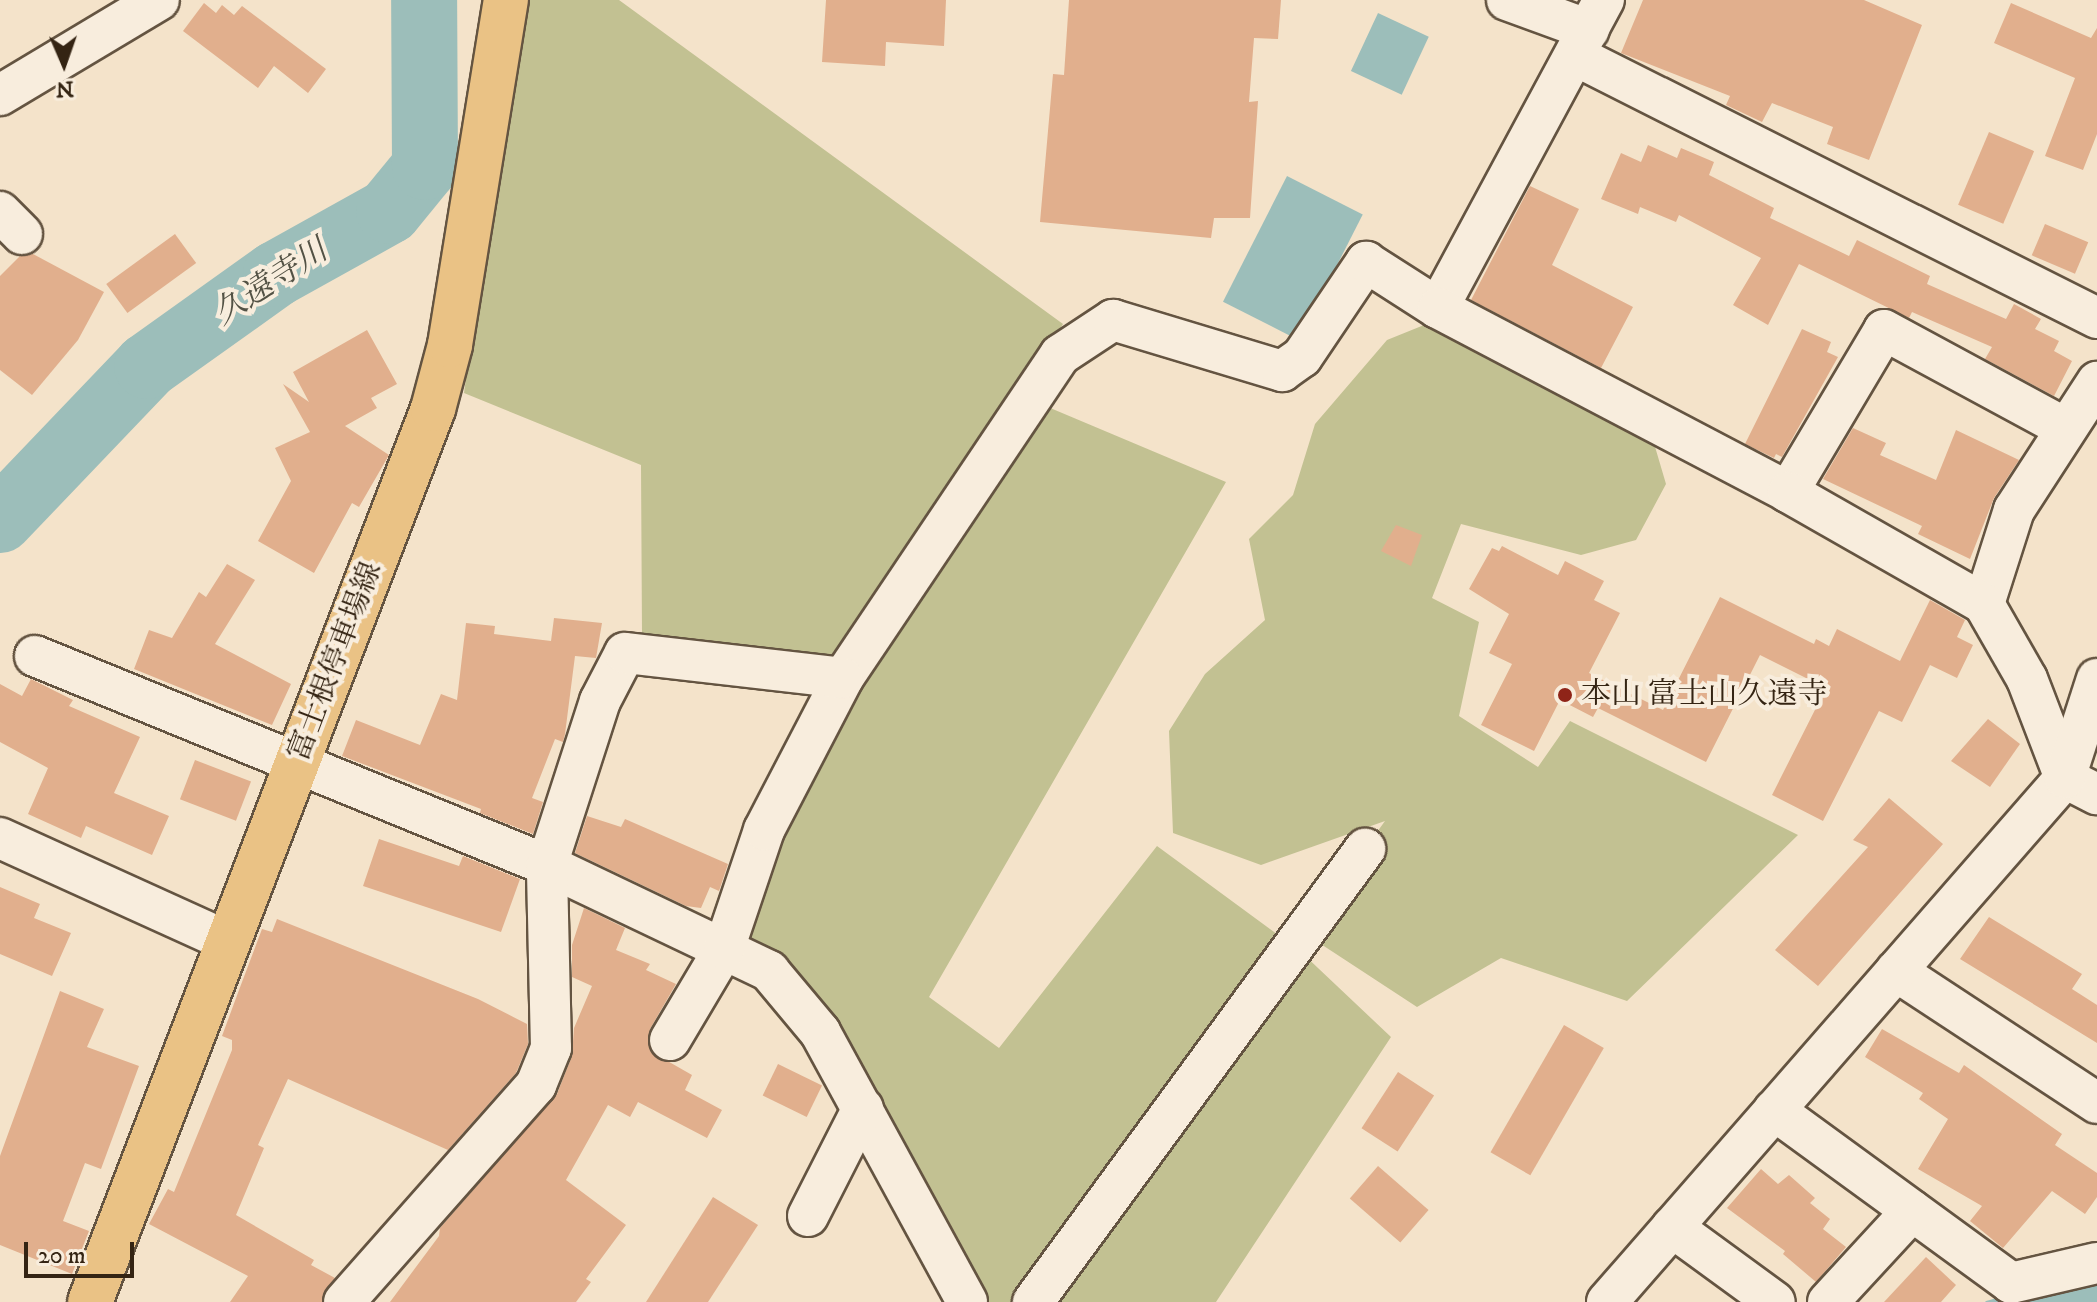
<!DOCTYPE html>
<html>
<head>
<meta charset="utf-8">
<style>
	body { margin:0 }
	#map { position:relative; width:2097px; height:1302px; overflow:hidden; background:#f4e3ca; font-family:"IM FELL DW Pica","Noto Serif JP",serif }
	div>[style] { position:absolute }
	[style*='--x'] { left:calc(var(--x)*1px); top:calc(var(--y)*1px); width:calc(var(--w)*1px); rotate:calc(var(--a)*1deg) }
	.green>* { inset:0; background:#c2c192 }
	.water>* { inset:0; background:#9cbeba; transform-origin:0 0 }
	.river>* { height:66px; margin:-33px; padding:0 33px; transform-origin:33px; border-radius:33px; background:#9cbeba }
	.building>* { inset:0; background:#e1af8d; transform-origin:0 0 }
	.roads { filter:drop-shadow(2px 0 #645441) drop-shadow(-2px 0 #645441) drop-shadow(0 2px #645441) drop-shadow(0 -2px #645441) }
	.minor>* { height:40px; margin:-20px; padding:0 20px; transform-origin:20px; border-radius:20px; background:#f8eddd }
	.major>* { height:44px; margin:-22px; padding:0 22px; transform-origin:22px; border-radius:22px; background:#eac285 }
	.dots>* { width:22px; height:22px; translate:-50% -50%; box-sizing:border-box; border:4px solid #f8eddd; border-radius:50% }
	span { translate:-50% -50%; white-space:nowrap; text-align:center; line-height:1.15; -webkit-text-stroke:8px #f8eddd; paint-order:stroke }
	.street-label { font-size:30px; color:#342413 }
	.poi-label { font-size:30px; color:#342413 }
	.left { translate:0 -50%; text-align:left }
	.water-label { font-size:32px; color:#535245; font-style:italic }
	.north { position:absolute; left:24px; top:24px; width:80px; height:80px; -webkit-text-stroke:6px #f8eddd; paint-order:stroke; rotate:178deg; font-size:22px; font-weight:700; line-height:32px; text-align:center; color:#342413 }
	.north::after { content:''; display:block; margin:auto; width:28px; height:36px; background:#342413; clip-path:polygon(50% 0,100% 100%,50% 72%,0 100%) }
	.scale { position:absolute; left:24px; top:1242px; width:110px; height:36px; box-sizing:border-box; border:4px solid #342413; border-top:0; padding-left:10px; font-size:24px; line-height:28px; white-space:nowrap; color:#342413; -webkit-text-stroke:6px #f8eddd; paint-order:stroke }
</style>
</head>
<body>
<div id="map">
	<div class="green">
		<div style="clip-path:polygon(528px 0,619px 0,1063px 324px,852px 664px,642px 635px,641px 465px,464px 393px,513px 37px)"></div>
		<div style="clip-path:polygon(1434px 321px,1648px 423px,1666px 484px,1636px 540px,1581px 555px,1461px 524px,1432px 598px,1479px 622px,1459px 716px,1538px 767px,1570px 721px,1798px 835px,1627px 1001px,1501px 958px,1417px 1007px,1304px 933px,1385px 821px,1261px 865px,1173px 833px,1169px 731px,1205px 674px,1265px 620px,1249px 539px,1293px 495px,1315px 424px,1387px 340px)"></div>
		<div style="clip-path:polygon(1036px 402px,1226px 482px,929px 997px,999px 1048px,1157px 846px,1300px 951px,1391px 1037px,1216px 1302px,988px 1302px,723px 933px,764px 830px)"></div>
	</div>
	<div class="water">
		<div style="left:1378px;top:13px;width:56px;height:64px;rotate:25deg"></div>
		<div style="left:1287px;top:176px;width:85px;height:141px;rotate:27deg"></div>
		<div style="clip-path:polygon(2097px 1271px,2097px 1302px,1985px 1302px,1986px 1301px)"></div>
	</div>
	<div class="river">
		<div style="--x:0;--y:520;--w:213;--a:-46.3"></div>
		<div style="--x:147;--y:366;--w:158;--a:-35.5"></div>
		<div style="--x:276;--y:274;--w:129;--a:-29.1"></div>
		<div style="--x:389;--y:211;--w:57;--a:-50.7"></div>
		<div style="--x:425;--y:167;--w:167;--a:-90.3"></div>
	</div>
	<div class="building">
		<div style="clip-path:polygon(826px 0,946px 0,944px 46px,886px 42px,885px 66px,822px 62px)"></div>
		<div style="clip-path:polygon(1069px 0,1281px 0,1278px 39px,1254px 38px,1249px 102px,1258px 101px,1250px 218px,1214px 218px,1211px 238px,1040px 222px,1053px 74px,1064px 75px)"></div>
		<div style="clip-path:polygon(1643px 0,1864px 0,1922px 25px,1869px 160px,1827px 144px,1833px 127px,1772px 103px,1762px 122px,1726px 105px,1730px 96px,1621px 53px)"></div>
		<div style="clip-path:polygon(204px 3px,216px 13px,222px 5px,234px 15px,242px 6px,326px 69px,308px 93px,274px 66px,258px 88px,183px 31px)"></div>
		<div style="clip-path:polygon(2011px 3px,2091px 38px,2097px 28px,2097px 134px,2083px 170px,2045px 156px,2075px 78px,1994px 43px)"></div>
		<div style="left:1989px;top:132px;width:49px;height:79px;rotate:23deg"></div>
		<div style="clip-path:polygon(1648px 145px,1677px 158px,1681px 148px,1714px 162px,1709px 175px,1774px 208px,1770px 218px,1849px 256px,1857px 240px,1930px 276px,1927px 284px,2006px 319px,2014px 304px,2041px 319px,2035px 329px,2059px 341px,2054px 351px,2072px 361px,2054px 396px,1985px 359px,1992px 347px,1912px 312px,1909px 318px,1799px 264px,1768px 325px,1733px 305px,1761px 258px,1679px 215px,1676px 222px,1640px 207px,1638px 214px,1601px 199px,1621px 153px,1641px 162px)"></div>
		<div style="clip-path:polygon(1530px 186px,1579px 209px,1552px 265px,1633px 307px,1601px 368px,1471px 300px)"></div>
		<div style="left:2045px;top:224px;width:47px;height:34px;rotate:23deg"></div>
		<div style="left:175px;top:234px;width:36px;height:85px;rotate:54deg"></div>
		<div style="clip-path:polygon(33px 254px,104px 292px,78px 340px,32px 395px,0 370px,0 276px,20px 256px)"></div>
		<div style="clip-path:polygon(1802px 329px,1831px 342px,1827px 352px,1838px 357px,1782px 457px,1776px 454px,1774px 458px,1745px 444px)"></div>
		<div style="clip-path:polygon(367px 330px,397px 384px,371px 398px,377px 408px,345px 426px,389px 455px,359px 507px,352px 503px,314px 573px,258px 541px,291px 481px,275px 448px,310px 432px,283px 384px,309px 402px,293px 372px)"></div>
		<div style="clip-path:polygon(1853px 428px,1886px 443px,1880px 455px,1936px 480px,1956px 430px,2019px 460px,1994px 498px,1970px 559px,1918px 534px,1922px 526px,1823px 479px)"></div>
		<div style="clip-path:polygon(1396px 525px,1422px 535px,1411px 566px,1381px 551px)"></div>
		<div style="clip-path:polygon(1502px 546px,1558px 575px,1565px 561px,1604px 581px,1594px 600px,1620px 613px,1589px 673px,1663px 710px,1720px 597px,1814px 644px,1816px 639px,1829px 646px,1837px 629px,1900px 661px,1930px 600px,1965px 620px,1957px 637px,1973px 645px,1957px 678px,1930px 665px,1902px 722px,1879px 711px,1823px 821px,1772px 795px,1826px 688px,1760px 655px,1706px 762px,1598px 708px,1593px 717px,1560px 700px,1534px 751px,1481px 725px,1512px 664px,1489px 653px,1509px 614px,1469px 589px,1492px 548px,1499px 551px)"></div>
		<div style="clip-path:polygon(227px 564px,255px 580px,215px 644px,291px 684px,272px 725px,134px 669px,149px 630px,172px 638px,199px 592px,206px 597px)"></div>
		<div style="clip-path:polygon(554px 618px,602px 623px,596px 658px,575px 656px,565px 734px,563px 742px,555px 739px,532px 798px,543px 802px,533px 834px,480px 813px,481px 809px,342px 756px,356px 720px,420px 745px,441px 694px,457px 700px,466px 623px,495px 626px,494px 634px,551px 641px)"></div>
		<div style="clip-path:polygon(31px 679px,73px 700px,69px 706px,140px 737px,114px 793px,169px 816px,152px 855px,86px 826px,81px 838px,28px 814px,48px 768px,0 742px,0 684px,22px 696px)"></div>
		<div style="clip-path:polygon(1988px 719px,2020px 744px,1990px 787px,1951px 761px)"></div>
		<div style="left:195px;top:760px;width:60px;height:42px;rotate:21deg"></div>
		<div style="clip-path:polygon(1889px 798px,1943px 844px,1818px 986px,1775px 950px,1868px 847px,1853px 840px)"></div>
		<div style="clip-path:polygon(587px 816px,621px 827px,625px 819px,728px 864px,719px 891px,710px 887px,701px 908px,686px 906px,575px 853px)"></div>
		<div style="clip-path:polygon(379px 839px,459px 866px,463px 856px,520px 879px,501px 932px,363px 886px)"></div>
		<div style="clip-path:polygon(0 887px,40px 904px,34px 918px,71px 933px,52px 976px,0 954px)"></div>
		<div style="clip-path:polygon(584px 908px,625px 928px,616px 950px,650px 964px,646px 970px,676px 984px,650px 1029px,650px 1051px,692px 1075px,685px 1090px,722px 1110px,707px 1138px,638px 1102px,630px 1117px,608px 1105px,566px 1180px,626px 1225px,586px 1279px,591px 1282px,576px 1302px,390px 1302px,439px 1236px,440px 1228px,557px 1094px,572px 1056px,574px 1028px,592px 986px,572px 977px,572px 945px)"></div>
		<div style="clip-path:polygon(1989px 917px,2082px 974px,2072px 989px,2097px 1005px,2097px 1043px,1960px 959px)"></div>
		<div style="clip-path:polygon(277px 919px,478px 999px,527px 1024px,528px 1044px,516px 1073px,448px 1150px,288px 1079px,258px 1145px,264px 1148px,236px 1215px,314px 1260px,311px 1265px,335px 1278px,322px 1302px,230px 1302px,248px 1276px,149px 1224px,168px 1189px,174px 1192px,232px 1050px,232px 1040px,222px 1036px,239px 990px,262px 929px,272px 932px)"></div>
		<div style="clip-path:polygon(60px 991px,104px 1009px,87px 1047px,139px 1066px,101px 1169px,85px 1163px,63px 1221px,89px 1231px,72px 1274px,0 1245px,0 1156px)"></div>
		<div style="left:1564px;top:1025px;width:46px;height:147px;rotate:30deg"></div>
		<div style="clip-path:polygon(1882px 1029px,1959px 1073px,1964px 1065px,2062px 1134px,2055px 1145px,2097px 1173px,2097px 1197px,2085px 1214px,2052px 1191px,2003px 1248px,1970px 1221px,1982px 1206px,1918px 1169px,1948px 1119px,1919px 1099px,1923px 1093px,1865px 1057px)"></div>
		<div style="left:778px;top:1064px;width:49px;height:35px;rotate:26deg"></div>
		<div style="left:1398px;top:1072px;width:43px;height:67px;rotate:33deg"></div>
		<div style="left:1378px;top:1166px;width:67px;height:43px;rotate:41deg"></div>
		<div style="clip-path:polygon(1761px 1169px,1778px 1184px,1789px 1175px,1815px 1198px,1810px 1203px,1830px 1219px,1823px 1229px,1846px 1247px,1816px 1282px,1783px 1254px,1785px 1251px,1727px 1208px)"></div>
		<div style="clip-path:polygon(713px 1197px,758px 1225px,708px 1302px,646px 1302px)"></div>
		<div style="clip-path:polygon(1926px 1257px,1956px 1285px,1941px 1302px,1884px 1302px)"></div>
	</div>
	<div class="roads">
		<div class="minor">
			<div style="--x:1507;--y:0;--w:87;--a:20.1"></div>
			<div style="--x:1576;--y:56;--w:583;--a:26.7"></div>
			<div style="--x:0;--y:95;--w:185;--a:-30.9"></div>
			<div style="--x:0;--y:212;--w:31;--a:45"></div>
			<div style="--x:1438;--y:308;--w:350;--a:-61.7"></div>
			<div style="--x:1788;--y:492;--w:188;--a:-59.3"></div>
			<div style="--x:1884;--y:330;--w:206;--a:28.4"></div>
			<div style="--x:1984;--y:604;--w:99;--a:-72.3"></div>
			<div style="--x:2014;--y:510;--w:153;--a:-57"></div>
			<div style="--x:35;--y:656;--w:553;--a:22.21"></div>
			<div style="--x:547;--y:865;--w:246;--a:25.5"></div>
			<div style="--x:769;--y:971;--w:80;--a:50.1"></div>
			<div style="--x:820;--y:1032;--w:307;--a:61.4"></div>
			<div style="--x:0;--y:838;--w:252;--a:24.4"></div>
			<div style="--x:1896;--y:971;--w:240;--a:33.3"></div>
			<div style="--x:670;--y:1040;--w:106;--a:-59.3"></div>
			<div style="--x:724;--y:949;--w:126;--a:-71.4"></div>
			<div style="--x:764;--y:830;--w:171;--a:-62.5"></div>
			<div style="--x:843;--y:678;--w:389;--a:-56.1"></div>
			<div style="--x:1060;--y:355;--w:64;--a:-33.4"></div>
			<div style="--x:1113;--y:320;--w:177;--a:16.8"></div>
			<div style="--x:1282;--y:371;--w:24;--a:-35"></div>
			<div style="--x:1302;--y:357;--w:115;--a:-56"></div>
			<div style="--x:1366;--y:262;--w:85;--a:32.6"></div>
			<div style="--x:1438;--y:308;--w:395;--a:27.7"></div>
			<div style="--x:1788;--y:492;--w:226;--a:29.7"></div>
			<div style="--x:1984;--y:604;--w:86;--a:60.2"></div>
			<div style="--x:2027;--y:679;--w:106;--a:69"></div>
			<div style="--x:2065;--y:778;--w:36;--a:27"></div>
			<div style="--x:1774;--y:1110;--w:293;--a:36.1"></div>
			<div style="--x:2011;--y:1283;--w:88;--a:-13.1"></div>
			<div style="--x:808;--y:1216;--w:121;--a:-63"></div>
			<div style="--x:1672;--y:1227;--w:127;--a:36.1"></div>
			<div style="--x:344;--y:1302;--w:290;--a:-48.5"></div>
			<div style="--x:536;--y:1085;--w:40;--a:-68"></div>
			<div style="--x:551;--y:1048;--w:183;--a:-91.3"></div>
			<div style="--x:547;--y:865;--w:172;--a:-72.1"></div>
			<div style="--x:600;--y:701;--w:54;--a:-62.5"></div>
			<div style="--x:625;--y:653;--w:219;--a:6.5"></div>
			<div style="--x:1033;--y:1302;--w:562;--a:-53.76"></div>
			<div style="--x:1607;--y:1302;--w:696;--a:-48.85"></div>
			<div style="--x:2065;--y:778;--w:104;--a:-72.1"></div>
			<div style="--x:1828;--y:1302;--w:124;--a:-47.3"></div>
		</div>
		<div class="major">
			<div style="--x:90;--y:1302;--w:957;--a:-68.99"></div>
			<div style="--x:433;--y:409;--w:66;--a:-75.1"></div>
			<div style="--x:450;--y:345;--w:350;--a:-80.8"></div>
		</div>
	</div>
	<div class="dots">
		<div style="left:1565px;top:695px;background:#8f2418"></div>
	</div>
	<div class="street-label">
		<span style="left:336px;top:662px;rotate:-69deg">富士根停車場線</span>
	</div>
	<div class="poi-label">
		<span class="left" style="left:1581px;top:695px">本山 富士山久遠寺</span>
	</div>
	<div class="water-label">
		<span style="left:271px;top:283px;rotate:-33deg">久遠寺川</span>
	</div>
	<div class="north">N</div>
	<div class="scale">20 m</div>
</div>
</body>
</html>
